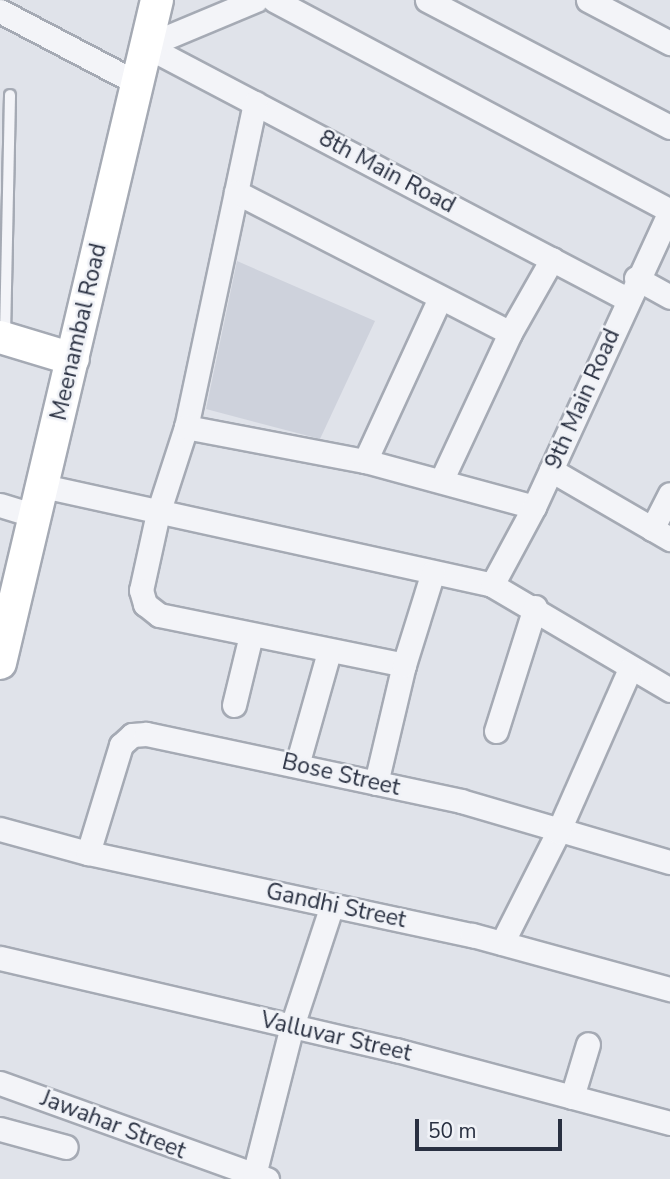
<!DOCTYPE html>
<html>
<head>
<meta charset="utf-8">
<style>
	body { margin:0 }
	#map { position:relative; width:670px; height:1179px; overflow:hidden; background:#e0e3ea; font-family:"Nunito Sans",sans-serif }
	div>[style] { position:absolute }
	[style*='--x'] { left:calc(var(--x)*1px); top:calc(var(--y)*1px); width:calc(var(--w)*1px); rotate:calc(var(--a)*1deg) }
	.built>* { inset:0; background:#ced2dc }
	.roads { filter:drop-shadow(2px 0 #a5aab4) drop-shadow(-2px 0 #a5aab4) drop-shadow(0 2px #a5aab4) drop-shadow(0 -2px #a5aab4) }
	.lane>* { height:10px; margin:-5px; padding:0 5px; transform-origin:5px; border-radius:5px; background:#f3f4f8 }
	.street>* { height:23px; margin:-11.5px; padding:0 11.5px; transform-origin:11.5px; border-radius:11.5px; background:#f3f4f8 }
	.secondary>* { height:32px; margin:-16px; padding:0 16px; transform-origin:16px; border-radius:16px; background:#fff }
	span { translate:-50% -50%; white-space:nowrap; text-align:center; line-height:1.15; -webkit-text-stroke:5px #f0f2f7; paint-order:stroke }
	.street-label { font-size:23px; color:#293041 }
	.scale { position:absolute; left:415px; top:1119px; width:147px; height:32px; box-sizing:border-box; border:4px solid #293041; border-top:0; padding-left:9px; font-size:21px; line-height:24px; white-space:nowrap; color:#293041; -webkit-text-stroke:5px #f0f2f7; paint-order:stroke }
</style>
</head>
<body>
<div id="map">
	<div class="built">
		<div style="clip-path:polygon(237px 261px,375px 321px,320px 439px,206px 409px)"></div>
	</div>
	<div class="roads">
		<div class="lane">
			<div style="--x:5;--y:335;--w:240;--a:-88.8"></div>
		</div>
		<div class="street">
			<div style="--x:274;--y:0;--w:449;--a:28"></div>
			<div style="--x:427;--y:0;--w:274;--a:27.6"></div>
			<div style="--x:588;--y:0;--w:93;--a:27.7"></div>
			<div style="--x:0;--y:11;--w:155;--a:27.7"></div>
			<div style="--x:146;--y:46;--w:543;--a:27.74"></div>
			<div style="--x:146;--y:46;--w:119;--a:-22.7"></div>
			<div style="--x:255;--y:103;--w:331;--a:102"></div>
			<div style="--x:186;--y:427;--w:90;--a:108"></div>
			<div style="--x:158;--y:513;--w:79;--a:102.4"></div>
			<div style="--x:141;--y:590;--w:15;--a:74"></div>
			<div style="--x:145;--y:604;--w:18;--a:38"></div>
			<div style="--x:159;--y:615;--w:250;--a:11.5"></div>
			<div style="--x:236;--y:192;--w:308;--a:27.2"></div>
			<div style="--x:636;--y:278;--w:39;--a:29"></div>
			<div style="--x:186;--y:427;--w:182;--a:10.8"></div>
			<div style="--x:365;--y:461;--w:175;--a:15.2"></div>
			<div style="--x:365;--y:461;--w:179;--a:-65.3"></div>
			<div style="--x:551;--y:470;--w:138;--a:30.1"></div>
			<div style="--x:442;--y:479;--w:161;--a:-65"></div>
			<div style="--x:510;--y:333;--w:85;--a:-60.4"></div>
			<div style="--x:43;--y:486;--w:460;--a:12.4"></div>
			<div style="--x:492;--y:585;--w:207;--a:30.5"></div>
			<div style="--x:0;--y:505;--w:34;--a:17"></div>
			<div style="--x:652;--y:529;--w:39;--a:-63"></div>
			<div style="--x:492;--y:585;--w:89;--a:-61.7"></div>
			<div style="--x:534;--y:507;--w:326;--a:-65.3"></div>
			<div style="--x:234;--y:705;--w:72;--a:-76.3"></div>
			<div style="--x:496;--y:731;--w:130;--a:-72.5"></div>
			<div style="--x:297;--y:765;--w:117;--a:-74.2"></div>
			<div style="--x:376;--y:783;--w:121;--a:-76.7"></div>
			<div style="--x:404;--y:665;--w:97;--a:-72.7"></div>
			<div style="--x:0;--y:829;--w:91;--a:15.3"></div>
			<div style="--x:88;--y:853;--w:393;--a:12.1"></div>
			<div style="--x:472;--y:935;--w:205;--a:15.3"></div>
			<div style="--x:88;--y:853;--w:113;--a:-73"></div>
			<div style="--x:121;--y:745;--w:15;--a:-42"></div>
			<div style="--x:132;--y:735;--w:14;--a:-4"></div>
			<div style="--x:146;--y:734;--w:322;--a:12"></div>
			<div style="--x:461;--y:801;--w:218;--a:16.3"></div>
			<div style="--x:502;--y:943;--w:124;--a:-63.2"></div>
			<div style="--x:558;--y:832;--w:178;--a:-66.2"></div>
			<div style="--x:0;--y:958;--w:407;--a:13.1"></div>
			<div style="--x:396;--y:1050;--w:284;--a:14.9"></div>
			<div style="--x:0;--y:1083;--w:284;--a:19.8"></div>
			<div style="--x:572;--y:1097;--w:55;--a:-73.2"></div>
			<div style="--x:0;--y:1129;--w:68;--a:15.3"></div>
			<div style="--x:254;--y:1175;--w:154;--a:-75.7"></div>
			<div style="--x:292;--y:1026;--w:127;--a:-71.7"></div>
		</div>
		<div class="secondary">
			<div style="--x:0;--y:337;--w:76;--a:16.8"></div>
			<div style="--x:0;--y:663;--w:681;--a:-76.68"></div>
		</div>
	</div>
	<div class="street-label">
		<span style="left:387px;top:172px;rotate:28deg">8th Main Road</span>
		<span style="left:79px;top:332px;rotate:-77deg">Meenambal Road</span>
		<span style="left:583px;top:399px;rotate:-66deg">9th Main Road</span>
		<span style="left:341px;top:775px;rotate:13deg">Bose Street</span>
		<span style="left:336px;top:906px;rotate:12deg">Gandhi Street</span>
		<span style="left:336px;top:1037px;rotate:13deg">Valluvar Street</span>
		<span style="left:113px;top:1125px;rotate:21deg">Jawahar Street</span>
	</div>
	<div class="scale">50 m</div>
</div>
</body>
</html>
